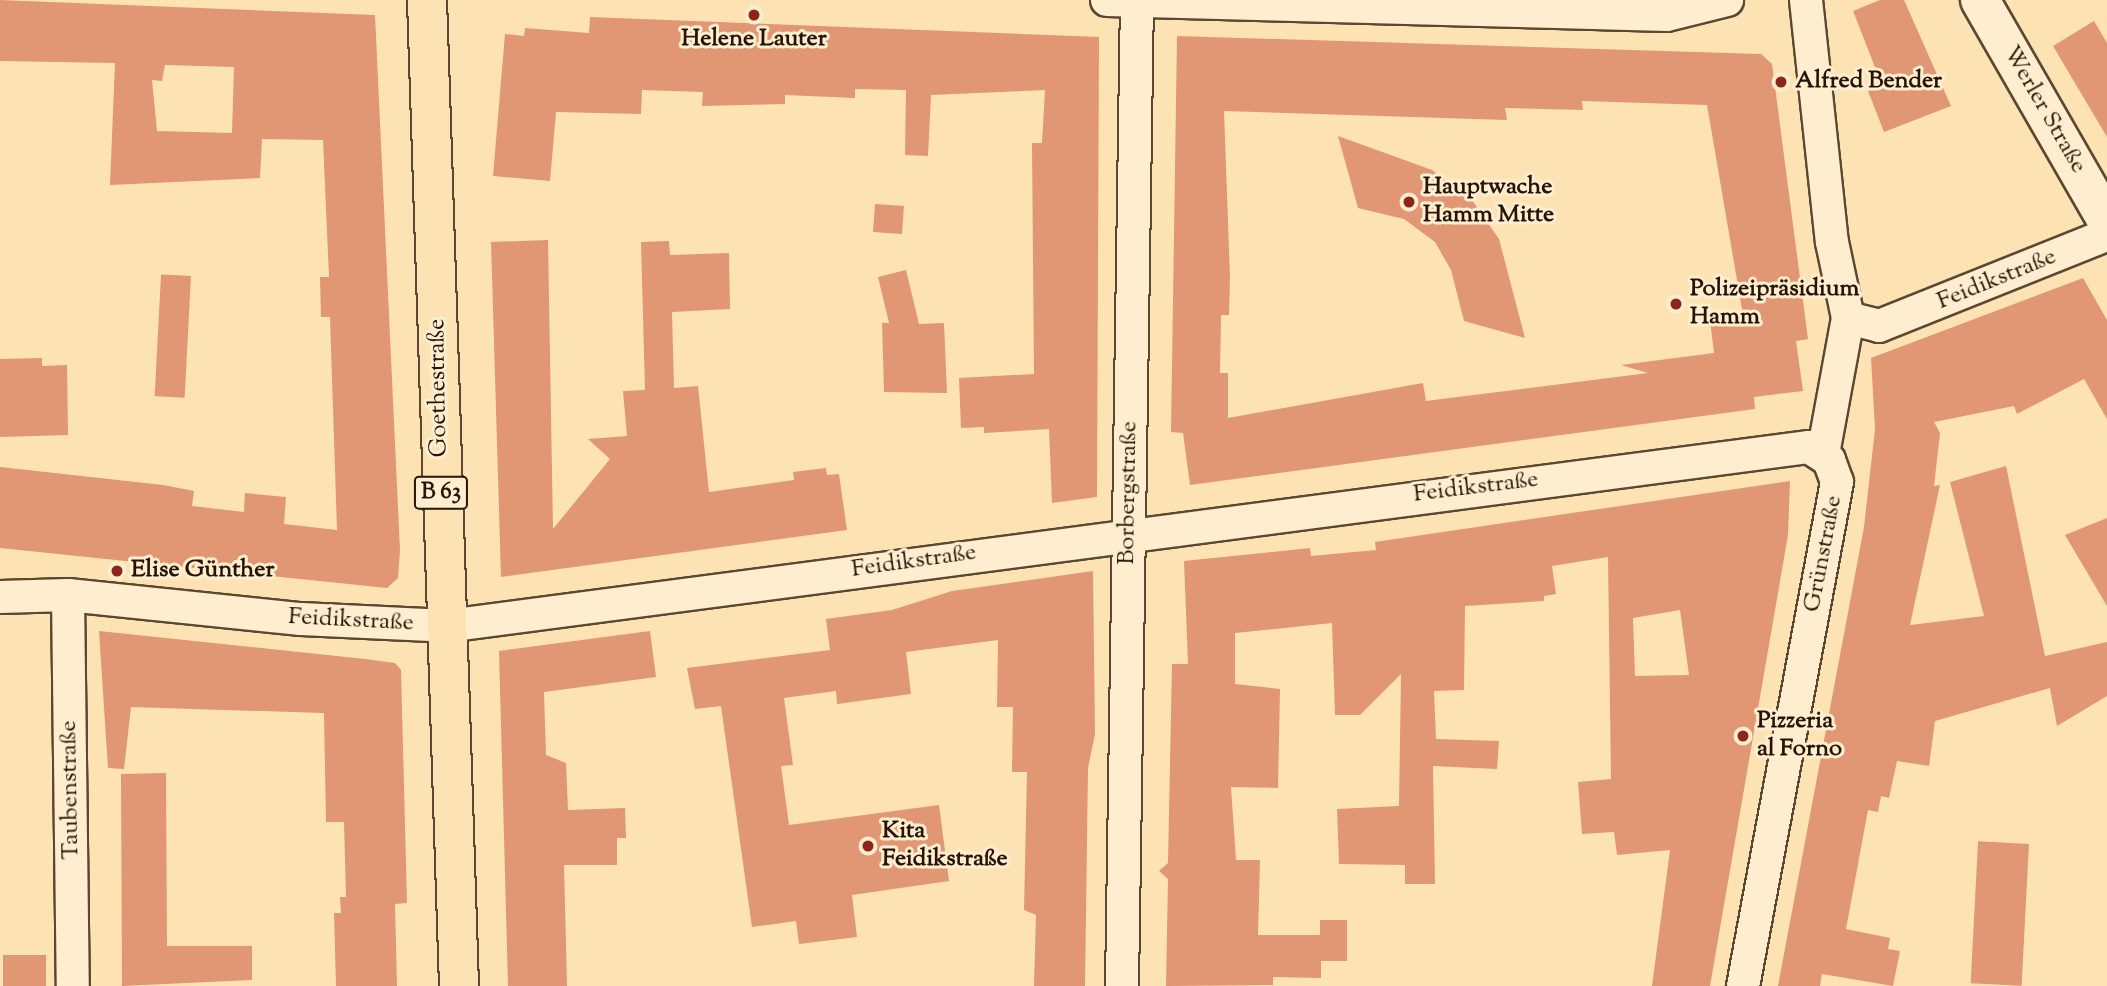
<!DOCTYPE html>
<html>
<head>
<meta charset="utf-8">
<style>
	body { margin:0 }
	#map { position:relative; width:2107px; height:986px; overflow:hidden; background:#fde3b3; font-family:"Sorts Mill Goudy",serif }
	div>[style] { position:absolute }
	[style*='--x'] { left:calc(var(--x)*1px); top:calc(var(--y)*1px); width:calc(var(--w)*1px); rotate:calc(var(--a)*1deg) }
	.building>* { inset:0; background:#e19674; transform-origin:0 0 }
	.roads { filter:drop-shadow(2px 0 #5b4832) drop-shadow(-2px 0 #5b4832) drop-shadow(0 2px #5b4832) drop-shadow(0 -2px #5b4832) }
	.street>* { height:32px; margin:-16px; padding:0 16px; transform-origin:16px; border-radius:16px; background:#feedce }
	.secondary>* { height:38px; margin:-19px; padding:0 19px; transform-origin:19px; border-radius:19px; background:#feedce }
	.primary>* { height:38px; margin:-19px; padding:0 19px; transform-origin:19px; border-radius:19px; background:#fde3b3 }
	.dots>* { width:19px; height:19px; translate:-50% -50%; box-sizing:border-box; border:4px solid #feedce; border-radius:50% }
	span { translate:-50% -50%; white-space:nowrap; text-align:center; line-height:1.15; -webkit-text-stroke:6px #feedce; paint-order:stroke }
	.shield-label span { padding:2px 5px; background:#feedce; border:2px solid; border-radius:5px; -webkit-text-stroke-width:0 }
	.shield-label { font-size:23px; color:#251407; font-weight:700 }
	.poi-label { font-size:24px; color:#251407; font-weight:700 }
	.left { translate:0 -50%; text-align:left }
	.street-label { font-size:24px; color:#251407 }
</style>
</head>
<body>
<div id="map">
	<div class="building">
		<div style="clip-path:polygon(evenodd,0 0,375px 15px,400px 550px,398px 578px,387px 588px,0 548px,0 467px,163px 485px,194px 491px,192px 506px,244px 512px,245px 493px,286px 497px,284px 524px,337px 530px,330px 317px,321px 317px,320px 277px,329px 277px,323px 140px,262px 139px,260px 178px,110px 185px,115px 63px,0 61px,0 0,165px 65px,234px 67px,232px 133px,157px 131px,152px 80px,162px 81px,165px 65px)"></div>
		<div style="clip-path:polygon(1880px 0,1904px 0,1951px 106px,1884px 132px,1868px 91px,1882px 85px,1853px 11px)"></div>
		<div style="clip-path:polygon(590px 17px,1099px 37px,1097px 497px,1052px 503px,1049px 429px,984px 433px,984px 427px,961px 428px,959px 378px,1034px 374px,1032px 143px,1042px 143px,1045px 90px,931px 95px,928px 156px,905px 155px,906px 90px,855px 89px,855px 98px,785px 95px,785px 104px,702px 106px,703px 92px,642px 90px,641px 114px,556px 112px,550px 181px,493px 176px,505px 34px,524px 36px,525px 28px,589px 33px)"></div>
		<div style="clip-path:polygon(2094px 21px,2107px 43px,2107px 137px,2053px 46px)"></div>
		<div style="clip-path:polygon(evenodd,1177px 36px,1761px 54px,1772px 64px,1808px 339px,1796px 341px,1803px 391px,1754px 397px,1755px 409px,1190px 485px,1183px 433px,1171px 432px,1177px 36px,1582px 101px,1707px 105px,1743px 315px,1710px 320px,1714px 353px,1621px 365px,1648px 373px,1426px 401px,1423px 383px,1228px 418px,1228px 373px,1220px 373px,1221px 315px,1229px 315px,1230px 277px,1224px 111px,1507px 120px,1505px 108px,1583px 110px,1582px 101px)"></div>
		<div style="clip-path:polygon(1338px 136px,1432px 170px,1472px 200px,1499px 239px,1525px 338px,1464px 321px,1451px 270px,1435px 242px,1404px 219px,1358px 208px)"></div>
		<div style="left:875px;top:204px;width:29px;height:28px;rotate:4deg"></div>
		<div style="clip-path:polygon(548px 240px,553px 529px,610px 459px,588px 439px,627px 436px,623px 391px,645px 390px,641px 242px,669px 241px,670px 255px,729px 253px,730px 309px,672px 312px,674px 388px,698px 386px,709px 492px,794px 480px,793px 472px,826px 468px,827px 475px,839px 474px,847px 530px,501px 577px,491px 242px)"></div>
		<div style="clip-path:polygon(906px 270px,919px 324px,944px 323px,947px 393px,884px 392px,882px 323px,889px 323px,878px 277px)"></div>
		<div style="left:191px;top:276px;width:122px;height:30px;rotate:93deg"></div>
		<div style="clip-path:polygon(2083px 278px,2107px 320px,2107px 419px,2084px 379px,2017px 414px,2014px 406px,1934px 422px,1940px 433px,1934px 486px,1940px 485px,1910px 625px,1984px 616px,1950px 482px,2006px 466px,2045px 656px,2107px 642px,2107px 696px,2057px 726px,2050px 688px,1935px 721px,1929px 766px,1897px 761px,1889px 798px,1881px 796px,1878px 812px,1868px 810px,1846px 929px,1890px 938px,1888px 949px,1900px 951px,1893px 986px,1822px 974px,1820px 986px,1778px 986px,1864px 527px,1875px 429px,1871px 358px)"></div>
		<div style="clip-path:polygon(42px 358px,42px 366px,67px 365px,68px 435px,0 437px,0 359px)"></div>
		<div style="clip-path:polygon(evenodd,1790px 481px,1788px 535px,1710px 986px,1652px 986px,1670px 850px,1617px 855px,1614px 832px,1582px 834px,1578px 782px,1611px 779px,1608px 557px,1552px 566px,1556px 594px,1544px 596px,1544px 601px,1465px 606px,1464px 690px,1434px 691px,1436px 739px,1499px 741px,1497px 769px,1433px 766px,1435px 884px,1405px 884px,1405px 865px,1339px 864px,1337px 809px,1399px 806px,1401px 674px,1360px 715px,1335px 715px,1332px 623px,1235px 633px,1235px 684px,1280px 689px,1278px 788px,1231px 787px,1236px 860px,1260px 860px,1258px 935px,1320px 935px,1320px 920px,1347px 920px,1347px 961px,1321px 961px,1321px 978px,1273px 977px,1273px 985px,1166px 986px,1168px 879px,1159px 871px,1168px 863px,1172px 664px,1188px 664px,1184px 561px,1310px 548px,1311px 556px,1376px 550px,1375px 542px,1790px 481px,1680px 610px,1689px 675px,1635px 676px,1633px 618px,1680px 610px)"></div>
		<div style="clip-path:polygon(2107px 518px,2107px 606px,2065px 535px)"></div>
		<div style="clip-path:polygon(1093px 571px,1095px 734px,1088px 768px,1085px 986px,1034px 986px,1036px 915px,1024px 910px,1027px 772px,1012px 772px,1013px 707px,997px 707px,998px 640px,906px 652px,911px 694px,837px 704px,836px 691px,784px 698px,793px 765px,781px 766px,789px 825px,939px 805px,949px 881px,852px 895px,857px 937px,799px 944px,796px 921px,752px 927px,721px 706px,695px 709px,687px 668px,830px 650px,826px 619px,892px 610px,952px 591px)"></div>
		<div style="clip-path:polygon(99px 631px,365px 659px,395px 663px,401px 670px,407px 903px,395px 904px,397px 986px,336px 986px,334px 913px,341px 913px,340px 897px,346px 897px,344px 822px,326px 822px,324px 713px,131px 707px,124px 769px,108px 768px)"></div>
		<div style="clip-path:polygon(650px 631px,656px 677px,544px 692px,546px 755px,566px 763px,568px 810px,625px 808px,626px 838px,617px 838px,617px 865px,564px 865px,567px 986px,508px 986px,499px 651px)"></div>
		<div style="clip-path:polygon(166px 773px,167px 946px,252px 946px,252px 980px,122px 986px,121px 774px)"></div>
		<div style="left:2029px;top:844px;width:142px;height:51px;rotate:93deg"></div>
		<div style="left:3px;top:955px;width:43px;height:31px"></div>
	</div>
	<div class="roads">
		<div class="street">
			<div style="--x:1107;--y:0;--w:560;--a:1.53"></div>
			<div style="--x:1667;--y:15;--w:62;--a:-14"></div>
			<div style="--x:1806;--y:0;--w:243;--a:83.9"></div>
			<div style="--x:1832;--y:242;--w:78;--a:78.1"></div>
			<div style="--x:1848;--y:318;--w:138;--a:100.4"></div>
			<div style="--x:1848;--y:318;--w:32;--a:14"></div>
			<div style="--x:1879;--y:326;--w:245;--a:-21.8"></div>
			<div style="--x:68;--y:595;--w:391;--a:89.3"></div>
			<div style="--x:0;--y:597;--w:68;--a:-1.7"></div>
			<div style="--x:68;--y:595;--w:234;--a:5.9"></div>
			<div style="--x:301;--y:619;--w:146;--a:2.7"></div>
			<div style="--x:447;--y:626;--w:1374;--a:-7.49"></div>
			<div style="--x:1809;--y:447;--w:24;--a:33"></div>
			<div style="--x:1829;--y:460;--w:23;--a:70"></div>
			<div style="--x:1837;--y:482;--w:513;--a:100.56"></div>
			<div style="--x:1122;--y:986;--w:986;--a:-89.13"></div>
		</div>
		<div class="secondary">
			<div style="--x:1980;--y:0;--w:255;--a:60.1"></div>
		</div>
		<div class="primary">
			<div style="--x:427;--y:0;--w:987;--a:88.14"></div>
		</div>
	</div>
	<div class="dots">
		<div style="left:754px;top:15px;background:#8f2418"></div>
		<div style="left:1781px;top:82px;background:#8f2418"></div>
		<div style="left:1409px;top:202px;background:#8f2418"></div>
		<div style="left:1676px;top:304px;background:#8f2418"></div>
		<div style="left:117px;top:571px;background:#8f2418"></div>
		<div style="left:1743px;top:736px;background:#8f2418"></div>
		<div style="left:868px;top:846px;background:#8f2418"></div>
	</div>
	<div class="shield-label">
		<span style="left:441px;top:493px">B 63</span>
	</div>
	<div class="poi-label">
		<span style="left:754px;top:40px">Helene Lauter</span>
		<span class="left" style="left:1795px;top:82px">Alfred Bender</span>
		<span class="left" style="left:1423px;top:202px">Hauptwache<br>Hamm Mitte</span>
		<span class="left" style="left:1690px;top:304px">Polizeipräsidium<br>Hamm</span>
		<span class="left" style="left:131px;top:571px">Elise Günther</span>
		<span class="left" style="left:1757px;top:736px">Pizzeria<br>al Forno</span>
		<span class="left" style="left:882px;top:846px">Kita<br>Feidikstraße</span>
	</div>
	<div class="street-label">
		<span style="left:2044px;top:110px;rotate:60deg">Werler Straße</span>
		<span style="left:1997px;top:280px;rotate:-22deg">Feidikstraße</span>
		<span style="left:439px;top:388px;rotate:-91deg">Goethestraße</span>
		<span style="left:1476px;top:488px;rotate:-7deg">Feidikstraße</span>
		<span style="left:1129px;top:493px;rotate:-89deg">Borbergstraße</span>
		<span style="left:1824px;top:554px;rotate:-79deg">Grünstraße</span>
		<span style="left:914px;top:562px;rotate:-8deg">Feidikstraße</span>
		<span style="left:351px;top:621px;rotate:3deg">Feidikstraße</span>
		<span style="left:71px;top:790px;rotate:-91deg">Taubenstraße</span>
	</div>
</div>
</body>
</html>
